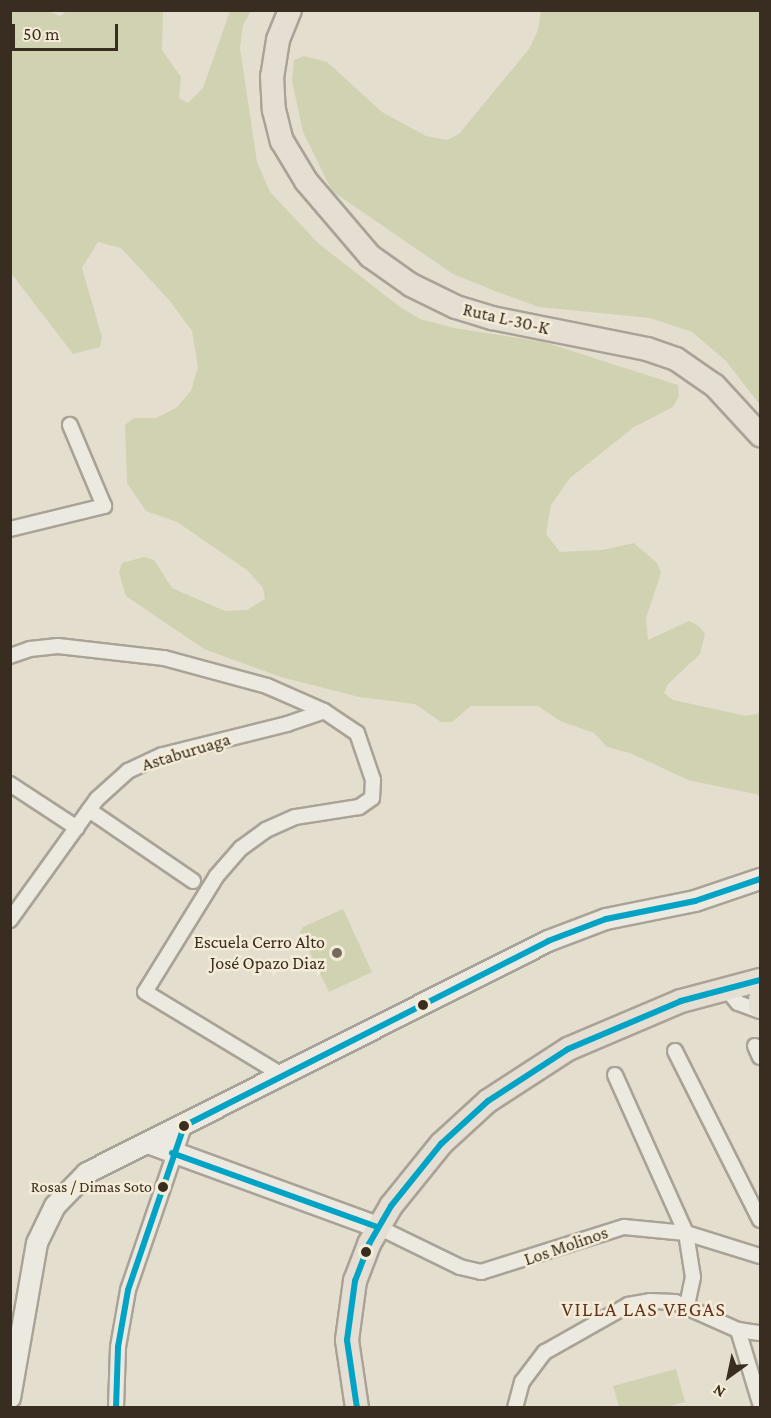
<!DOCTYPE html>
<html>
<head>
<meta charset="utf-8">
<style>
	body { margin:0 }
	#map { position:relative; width:771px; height:1418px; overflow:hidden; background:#e4decf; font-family:"Crimson Pro",serif }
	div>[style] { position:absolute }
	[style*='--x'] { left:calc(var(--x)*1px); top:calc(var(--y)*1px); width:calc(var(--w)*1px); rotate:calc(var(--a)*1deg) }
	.green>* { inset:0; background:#d1d2b2 }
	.roads { filter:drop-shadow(2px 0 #a9a397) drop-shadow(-2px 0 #a9a397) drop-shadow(0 2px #a9a397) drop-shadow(0 -2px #a9a397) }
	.street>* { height:14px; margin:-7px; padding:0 7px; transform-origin:7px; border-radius:7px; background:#ece9e0 }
	.secondary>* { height:20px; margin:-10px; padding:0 10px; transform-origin:10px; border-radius:10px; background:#ece9e0 }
	.primary>* { height:22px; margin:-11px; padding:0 11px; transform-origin:11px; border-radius:11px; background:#e4dfd2 }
	.bus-1>* { height:6px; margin:-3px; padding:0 3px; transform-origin:3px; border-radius:3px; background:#03a3c5 }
	.dots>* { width:16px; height:16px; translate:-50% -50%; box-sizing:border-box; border:3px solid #f4ecd6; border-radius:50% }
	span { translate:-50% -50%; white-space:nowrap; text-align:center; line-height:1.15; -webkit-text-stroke:5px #f4ecd6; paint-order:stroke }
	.bus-label { font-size:16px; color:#382d20 }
	.right { translate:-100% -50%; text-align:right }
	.street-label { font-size:18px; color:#382d20 }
	.poi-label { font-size:18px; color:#382d20 }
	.neighbourhood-label { font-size:20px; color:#613222; letter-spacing:1.5px }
	.frame { position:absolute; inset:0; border:12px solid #382d20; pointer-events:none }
	.north { position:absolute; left:699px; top:1346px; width:60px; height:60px; -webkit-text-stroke:4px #f4ecd6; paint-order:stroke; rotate:213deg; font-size:16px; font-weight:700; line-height:24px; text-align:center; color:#382d20 }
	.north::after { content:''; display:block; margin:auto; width:21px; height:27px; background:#382d20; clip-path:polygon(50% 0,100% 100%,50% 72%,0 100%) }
	.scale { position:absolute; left:12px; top:24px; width:106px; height:27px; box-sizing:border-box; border:3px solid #382d20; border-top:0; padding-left:8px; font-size:18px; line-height:21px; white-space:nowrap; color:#382d20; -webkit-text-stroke:4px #f4ecd6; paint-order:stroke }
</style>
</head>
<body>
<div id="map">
	<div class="green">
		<div style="clip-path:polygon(10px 11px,48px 11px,60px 16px,67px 11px,163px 11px,162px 50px,181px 77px,179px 98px,188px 103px,203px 88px,230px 11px,251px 11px,243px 25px,240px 48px,257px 162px,270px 192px,319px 244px,400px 307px,420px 319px,454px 328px,544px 342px,678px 385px,679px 396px,673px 407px,634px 427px,570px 478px,551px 505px,546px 534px,560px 552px,602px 550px,634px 543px,657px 563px,661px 573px,646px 618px,648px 640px,689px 621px,699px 626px,705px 634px,700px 654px,668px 684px,664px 693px,673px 700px,696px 705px,746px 716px,760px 713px,760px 795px,688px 780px,630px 753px,607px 747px,594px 733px,560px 721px,538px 706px,471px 706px,452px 722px,441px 722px,415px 704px,359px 697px,281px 677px,204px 649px,126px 596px,119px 573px,122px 563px,144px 557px,154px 560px,172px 588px,225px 611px,247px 610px,265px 599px,263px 588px,247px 570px,177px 522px,146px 511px,127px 483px,125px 425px,134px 418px,156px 418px,176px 408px,191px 391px,198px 367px,192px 331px,169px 300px,121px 248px,98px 242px,82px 268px,102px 337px,100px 347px,73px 354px,11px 273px)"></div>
		<div style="clip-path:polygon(541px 11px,760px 11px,760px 405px,726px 361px,692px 332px,650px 318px,539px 307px,495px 291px,453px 274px,332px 191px,303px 132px,292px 81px,294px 60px,304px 56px,327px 62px,382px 112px,426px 136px,447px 140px,459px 134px,529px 49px,538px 30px)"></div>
		<div style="clip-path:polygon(343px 909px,372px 972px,329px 992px,300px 932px,303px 927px)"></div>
		<div style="clip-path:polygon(676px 1369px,685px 1402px,667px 1407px,619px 1407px,613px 1386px)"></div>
	</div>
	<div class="roads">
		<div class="street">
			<div style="--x:10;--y:529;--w:97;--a:-13.7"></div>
			<div style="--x:104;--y:506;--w:88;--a:-112.8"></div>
			<div style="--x:10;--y:656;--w:21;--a:-19"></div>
			<div style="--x:30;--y:649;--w:28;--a:-6"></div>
			<div style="--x:58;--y:646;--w:107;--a:6.5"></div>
			<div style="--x:164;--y:658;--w:107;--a:15.2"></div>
			<div style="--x:267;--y:686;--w:62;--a:23.7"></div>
			<div style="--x:324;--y:711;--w:40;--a:34"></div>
			<div style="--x:357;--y:733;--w:50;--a:71.2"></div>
			<div style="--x:373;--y:780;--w:18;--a:93"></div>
			<div style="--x:372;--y:798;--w:16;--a:145"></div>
			<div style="--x:359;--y:807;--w:65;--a:171.1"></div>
			<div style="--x:295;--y:817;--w:32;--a:156"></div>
			<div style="--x:266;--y:830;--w:31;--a:144"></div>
			<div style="--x:241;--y:848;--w:38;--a:131"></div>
			<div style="--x:216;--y:877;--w:135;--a:121.7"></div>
			<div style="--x:145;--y:992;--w:160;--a:31.2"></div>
			<div style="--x:10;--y:784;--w:80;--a:33.3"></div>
			<div style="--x:89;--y:810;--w:126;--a:34.3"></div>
			<div style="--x:10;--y:920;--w:149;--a:-54.3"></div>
			<div style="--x:97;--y:799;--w:42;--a:-42.1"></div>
			<div style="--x:128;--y:771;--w:38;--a:-25"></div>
			<div style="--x:163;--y:755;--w:128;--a:-14"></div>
			<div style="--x:287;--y:724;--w:39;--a:-19"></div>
			<div style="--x:727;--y:990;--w:17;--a:50"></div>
			<div style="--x:738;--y:1003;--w:23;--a:20"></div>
			<div style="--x:755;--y:1046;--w:12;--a:66"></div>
			<div style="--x:675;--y:1051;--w:189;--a:63.3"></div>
			<div style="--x:615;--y:1075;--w:173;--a:65.8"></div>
			<div style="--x:686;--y:1233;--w:45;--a:81"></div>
			<div style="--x:693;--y:1277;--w:30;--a:102"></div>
			<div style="--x:378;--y:1227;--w:91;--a:26"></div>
			<div style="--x:460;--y:1267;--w:22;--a:13"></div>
			<div style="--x:481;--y:1272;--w:150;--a:-17.5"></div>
			<div style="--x:624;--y:1227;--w:62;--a:5.5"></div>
			<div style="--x:686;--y:1233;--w:77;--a:17.3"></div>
			<div style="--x:738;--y:1330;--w:76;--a:73.2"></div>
			<div style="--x:116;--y:1408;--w:61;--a:-88.1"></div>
			<div style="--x:118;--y:1347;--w:58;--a:-80"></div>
			<div style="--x:128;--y:1290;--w:173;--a:-71.1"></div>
			<div style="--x:515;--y:1408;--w:27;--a:-75"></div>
			<div style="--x:522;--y:1382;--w:38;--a:-53"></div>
			<div style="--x:545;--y:1352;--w:95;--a:-29.5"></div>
			<div style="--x:628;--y:1305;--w:22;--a:-10"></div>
			<div style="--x:650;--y:1301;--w:25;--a:2"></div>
			<div style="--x:675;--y:1302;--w:69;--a:24"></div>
			<div style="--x:738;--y:1330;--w:22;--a:8"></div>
		</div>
		<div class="secondary">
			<div style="--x:148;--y:1143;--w:245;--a:20.1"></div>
			<div style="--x:10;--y:1398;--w:157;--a:-80.1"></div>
			<div style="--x:37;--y:1243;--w:41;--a:-64.1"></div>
			<div style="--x:55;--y:1206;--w:46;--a:-45.9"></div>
			<div style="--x:87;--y:1173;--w:516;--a:-26.71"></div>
			<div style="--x:548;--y:941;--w:62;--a:-20.8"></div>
			<div style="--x:606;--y:919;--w:91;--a:-11.4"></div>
			<div style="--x:695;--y:901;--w:69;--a:-18.7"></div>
		</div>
		<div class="primary">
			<div style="--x:290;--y:10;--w:32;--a:112"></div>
			<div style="--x:278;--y:40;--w:36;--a:99"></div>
			<div style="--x:272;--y:76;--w:34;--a:87"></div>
			<div style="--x:274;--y:110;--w:32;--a:76"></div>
			<div style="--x:282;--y:141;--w:47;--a:59"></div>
			<div style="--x:306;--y:181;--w:99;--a:49.5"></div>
			<div style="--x:370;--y:256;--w:50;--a:35.3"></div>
			<div style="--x:411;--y:285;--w:50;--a:26.1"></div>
			<div style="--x:456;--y:307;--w:38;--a:17"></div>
			<div style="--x:492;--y:318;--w:158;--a:11.3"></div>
			<div style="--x:647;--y:349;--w:31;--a:19"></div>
			<div style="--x:676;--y:359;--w:47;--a:34.7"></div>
			<div style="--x:715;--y:386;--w:67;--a:47.4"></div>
			<div style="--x:760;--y:999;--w:7;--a:90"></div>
			<div style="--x:357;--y:1408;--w:69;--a:-98.4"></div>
			<div style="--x:347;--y:1340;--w:60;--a:-82.3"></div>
			<div style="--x:355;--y:1281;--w:40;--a:-69"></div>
			<div style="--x:369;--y:1244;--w:44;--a:-59.9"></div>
			<div style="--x:391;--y:1206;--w:80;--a:-51.1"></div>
			<div style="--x:441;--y:1144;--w:64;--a:-42.5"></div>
			<div style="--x:488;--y:1101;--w:95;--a:-33"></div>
			<div style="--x:568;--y:1049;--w:123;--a:-23"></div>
			<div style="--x:681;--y:1001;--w:82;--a:-14.9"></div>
		</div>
	</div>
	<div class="bus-1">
		<div style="--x:172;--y:1153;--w:219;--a:19.8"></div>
		<div style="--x:116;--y:1408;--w:61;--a:-88.1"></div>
		<div style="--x:118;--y:1347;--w:58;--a:-80"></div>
		<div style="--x:128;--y:1290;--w:173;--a:-71.1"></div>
		<div style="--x:184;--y:1126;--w:408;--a:-26.9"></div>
		<div style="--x:548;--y:941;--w:62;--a:-20.8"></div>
		<div style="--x:606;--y:919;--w:91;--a:-11.4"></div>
		<div style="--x:695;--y:901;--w:69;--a:-18.7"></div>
		<div style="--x:357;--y:1408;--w:69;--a:-98.4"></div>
		<div style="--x:347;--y:1340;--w:60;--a:-82.3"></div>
		<div style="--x:355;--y:1281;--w:40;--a:-69"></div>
		<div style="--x:369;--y:1244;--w:44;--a:-59.9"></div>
		<div style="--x:391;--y:1206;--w:80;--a:-51.1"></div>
		<div style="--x:441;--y:1144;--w:64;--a:-42.5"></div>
		<div style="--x:488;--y:1101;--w:95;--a:-33"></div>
		<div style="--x:568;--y:1049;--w:123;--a:-23"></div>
		<div style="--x:681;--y:1001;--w:82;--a:-14.9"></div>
	</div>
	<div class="dots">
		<div style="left:337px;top:953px;background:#746b5d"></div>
		<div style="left:423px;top:1005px;background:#382d20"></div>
		<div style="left:184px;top:1126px;background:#382d20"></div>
		<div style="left:163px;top:1187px;background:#382d20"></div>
		<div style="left:366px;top:1252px;background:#382d20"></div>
	</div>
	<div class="bus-label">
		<span class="right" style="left:152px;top:1187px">Rosas / Dimas Soto</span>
	</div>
	<div class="street-label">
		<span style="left:506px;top:319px;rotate:13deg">Ruta L-30-K</span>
		<span style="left:186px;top:752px;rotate:-17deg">Astaburuaga</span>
		<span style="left:566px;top:1246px;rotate:-19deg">Los Molinos</span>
	</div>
	<div class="poi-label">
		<span class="right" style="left:325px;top:953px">Escuela Cerro Alto<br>José Opazo Diaz</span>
	</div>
	<div class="neighbourhood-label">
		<span style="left:644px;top:1309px">VILLA LAS VEGAS</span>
	</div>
	<div class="frame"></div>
	<div class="north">N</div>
	<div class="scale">50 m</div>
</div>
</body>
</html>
